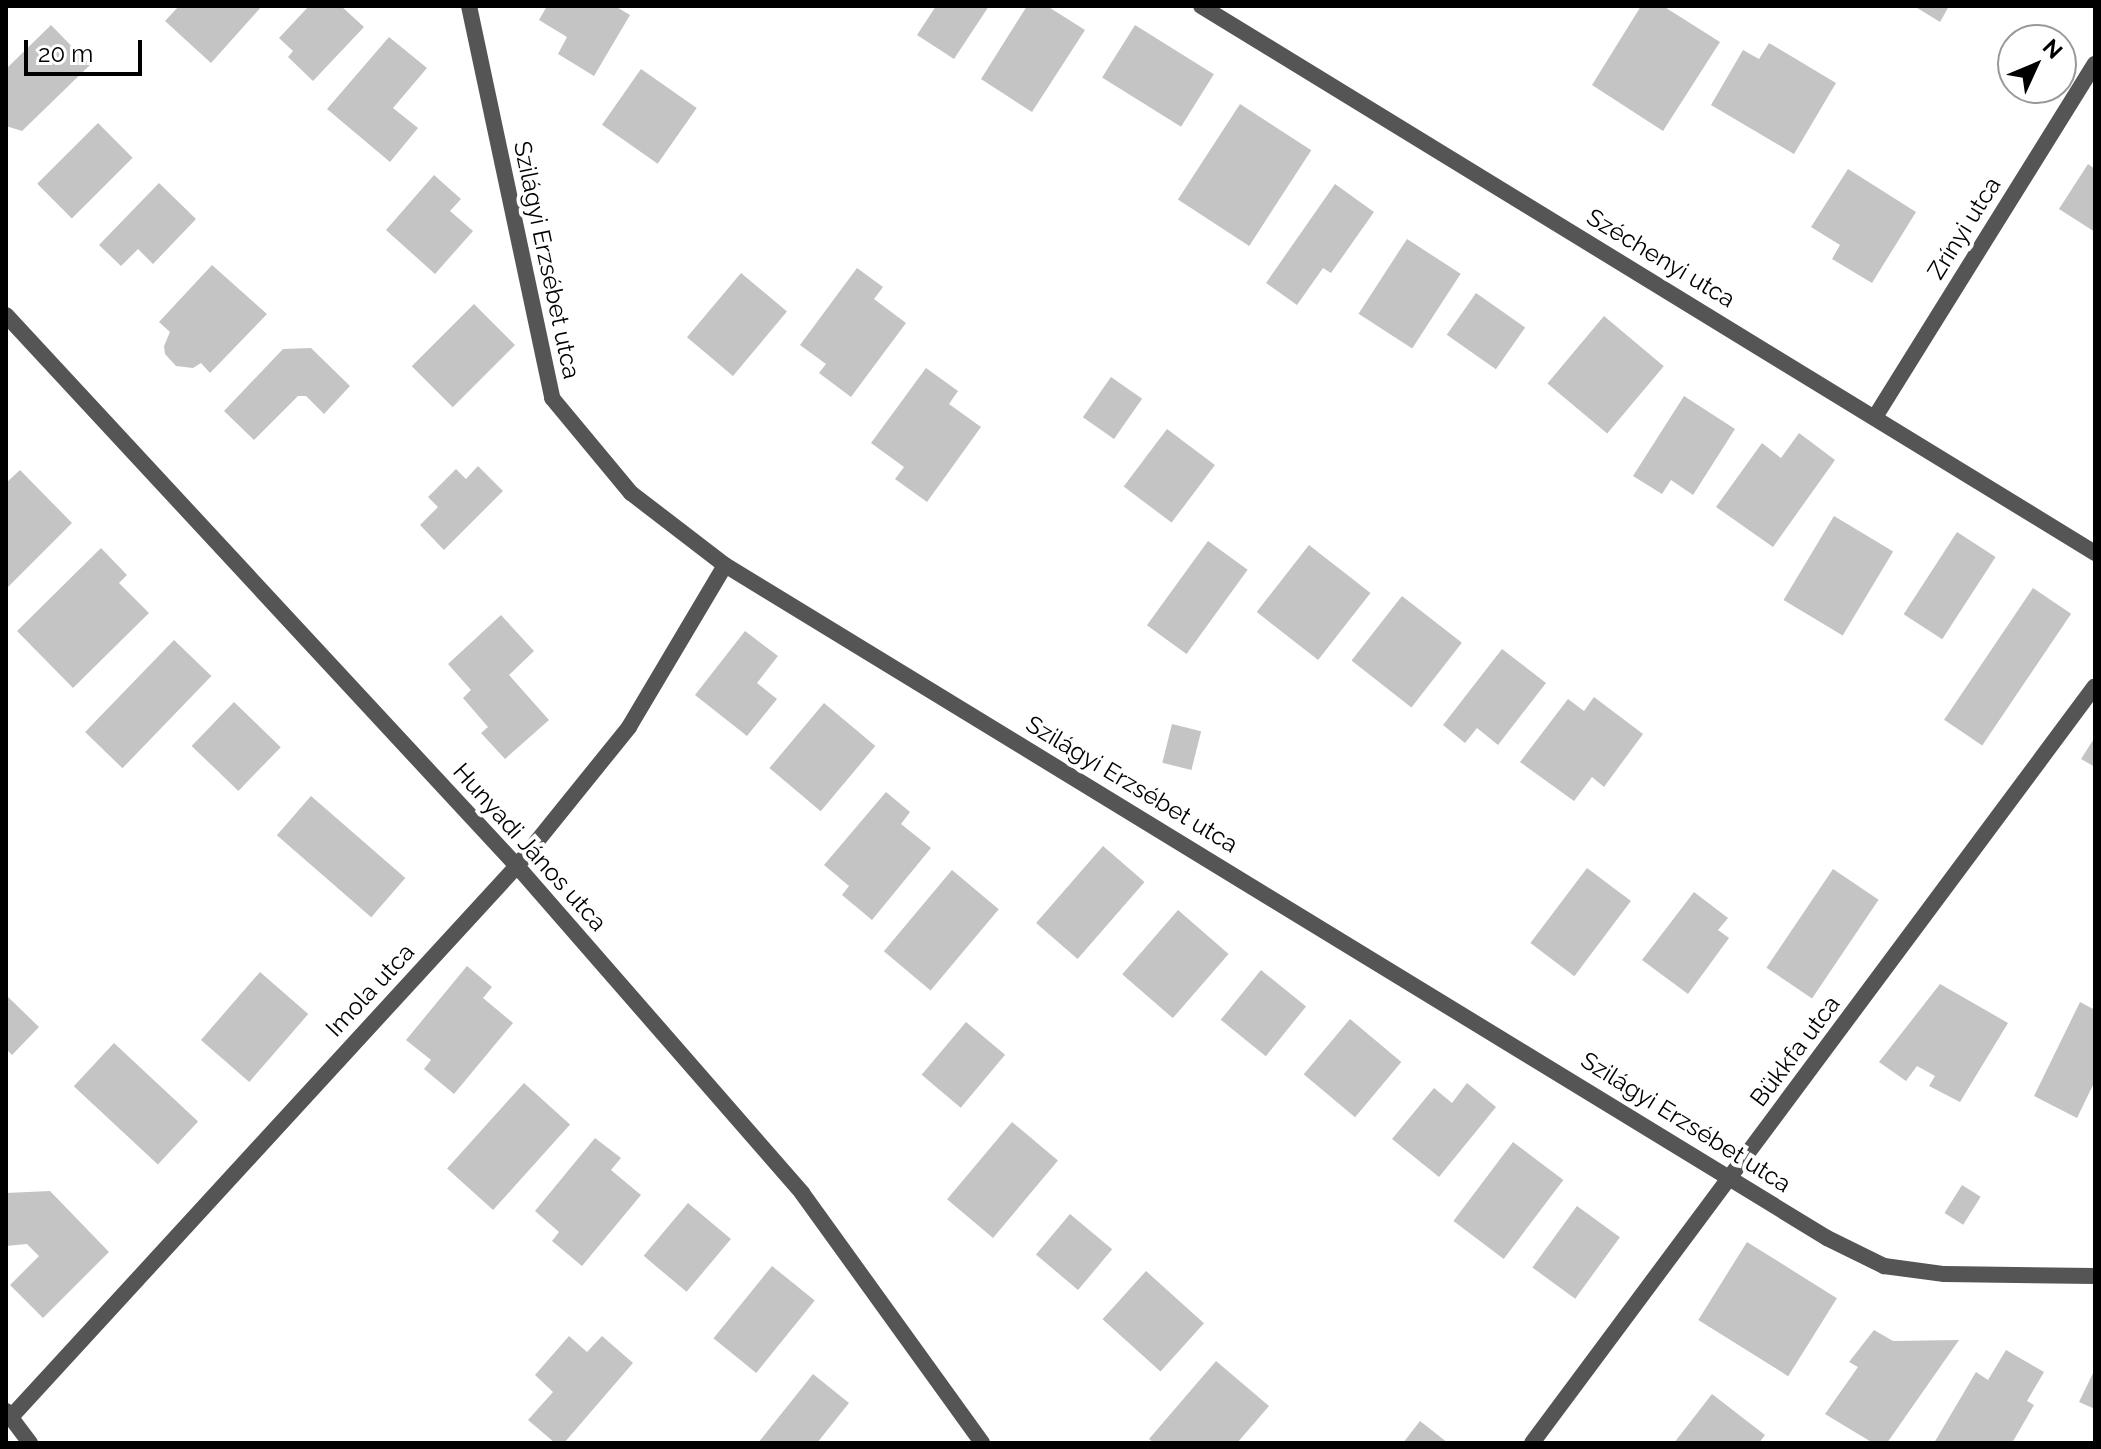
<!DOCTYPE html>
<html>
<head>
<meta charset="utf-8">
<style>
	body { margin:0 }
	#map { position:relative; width:2101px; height:1449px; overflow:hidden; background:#fff; font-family:Raleway,sans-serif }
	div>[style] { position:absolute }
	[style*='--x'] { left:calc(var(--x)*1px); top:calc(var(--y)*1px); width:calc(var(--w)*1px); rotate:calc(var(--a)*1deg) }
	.building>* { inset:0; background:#c4c4c4; transform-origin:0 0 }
	.street>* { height:16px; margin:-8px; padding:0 8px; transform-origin:8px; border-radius:8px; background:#555 }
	span { translate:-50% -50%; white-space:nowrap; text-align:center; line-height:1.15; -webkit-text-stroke:8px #fff; paint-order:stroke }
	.street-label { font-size:24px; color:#000 }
	.frame { position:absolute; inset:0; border:8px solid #000; pointer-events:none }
	.north { position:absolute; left:1997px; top:24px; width:80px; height:80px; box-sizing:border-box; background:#fff; border:2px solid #999; border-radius:50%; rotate:46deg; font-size:22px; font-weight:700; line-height:32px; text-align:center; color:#000 }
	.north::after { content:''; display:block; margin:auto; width:28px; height:36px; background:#000; clip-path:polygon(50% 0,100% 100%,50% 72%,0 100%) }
	.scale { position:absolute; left:24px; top:40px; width:118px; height:36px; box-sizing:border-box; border:4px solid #000; border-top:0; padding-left:10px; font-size:24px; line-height:28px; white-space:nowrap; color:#000; -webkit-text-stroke:6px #fff; paint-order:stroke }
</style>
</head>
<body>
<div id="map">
	<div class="building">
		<div style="clip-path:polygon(179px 6px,262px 6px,211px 63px,165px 21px)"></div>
		<div style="clip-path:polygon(309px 6px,341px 6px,364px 27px,313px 81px,288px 57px,293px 51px,279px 38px)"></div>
		<div style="clip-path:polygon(547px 6px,615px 6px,630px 15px,594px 76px,558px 54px,567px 37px,539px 20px)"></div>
		<div style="clip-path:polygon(936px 6px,989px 6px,954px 59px,917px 35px)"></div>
		<div style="clip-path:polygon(1027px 6px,1047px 6px,1085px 30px,1032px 112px,981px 79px)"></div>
		<div style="clip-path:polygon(1641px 6px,1663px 6px,1720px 42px,1663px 131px,1592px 85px)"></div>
		<div style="clip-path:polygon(1914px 6px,1949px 6px,1940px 22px)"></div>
		<div style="clip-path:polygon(51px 25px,90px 65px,22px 131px,6px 126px,6px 69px)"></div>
		<div style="left:1135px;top:25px;width:93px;height:62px;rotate:32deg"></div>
		<div style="clip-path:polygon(389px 37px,427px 68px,393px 108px,418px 128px,390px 162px,327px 109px)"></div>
		<div style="clip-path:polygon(1769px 43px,1836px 83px,1794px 154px,1711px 105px,1743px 50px,1759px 59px)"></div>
		<div style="left:641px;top:69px;width:68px;height:68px;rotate:35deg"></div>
		<div style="left:1240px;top:104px;width:85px;height:114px;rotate:33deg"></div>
		<div style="left:98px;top:123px;width:49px;height:86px;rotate:45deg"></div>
		<div style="clip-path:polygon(2088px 164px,2095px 169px,2095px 232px,2059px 209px)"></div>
		<div style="clip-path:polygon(1848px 169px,1916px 212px,1872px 283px,1832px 259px,1840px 245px,1811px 227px)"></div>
		<div style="clip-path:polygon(434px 175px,461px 199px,450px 211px,473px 231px,435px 274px,386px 230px)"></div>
		<div style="clip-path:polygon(159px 183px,196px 219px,153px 264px,138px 249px,121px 266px,99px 245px)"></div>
		<div style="clip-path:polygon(1335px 184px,1374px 212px,1331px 273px,1323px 268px,1297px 305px,1266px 283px)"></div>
		<div style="left:1407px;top:239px;width:64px;height:89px;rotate:33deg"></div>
		<div style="clip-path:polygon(212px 265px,267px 314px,210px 373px,201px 363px,193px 368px,176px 366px,165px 354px,164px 346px,170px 332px,159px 322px)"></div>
		<div style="clip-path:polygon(857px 268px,883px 287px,874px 299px,906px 323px,851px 397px,819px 373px,826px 364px,800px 345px)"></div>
		<div style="left:741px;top:273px;width:60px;height:84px;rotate:40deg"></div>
		<div style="left:1476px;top:293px;width:60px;height:51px;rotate:35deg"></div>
		<div style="left:474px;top:304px;width:58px;height:88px;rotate:45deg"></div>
		<div style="left:1604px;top:316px;width:78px;height:88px;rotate:40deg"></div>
		<div style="clip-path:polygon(311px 348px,350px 386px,324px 414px,306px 396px,298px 396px,254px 440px,224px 411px,283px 349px)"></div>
		<div style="clip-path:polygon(926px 368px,958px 391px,949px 404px,981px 427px,927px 502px,895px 479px,904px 467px,871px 443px)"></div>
		<div style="left:1111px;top:377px;width:38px;height:49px;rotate:35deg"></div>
		<div style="clip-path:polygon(1684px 396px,1735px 429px,1693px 495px,1671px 480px,1662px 494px,1633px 476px)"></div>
		<div style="left:1167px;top:429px;width:60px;height:72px;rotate:37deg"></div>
		<div style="clip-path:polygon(1799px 433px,1835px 460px,1773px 547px,1716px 507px,1762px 443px,1781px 458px)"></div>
		<div style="clip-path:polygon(478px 466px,503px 491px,444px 550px,420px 525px,438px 507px,428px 497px,456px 469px,466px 479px)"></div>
		<div style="clip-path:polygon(20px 470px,72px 523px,6px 589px,6px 483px)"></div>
		<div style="left:1834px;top:516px;width:69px;height:98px;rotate:31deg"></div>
		<div style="left:1957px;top:532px;width:46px;height:98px;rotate:33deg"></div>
		<div style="left:1208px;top:541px;width:49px;height:104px;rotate:36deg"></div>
		<div style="left:1309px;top:545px;width:78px;height:85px;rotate:38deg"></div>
		<div style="clip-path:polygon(101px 548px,127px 575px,119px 583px,149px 613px,73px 688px,17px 631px)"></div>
		<div style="left:2033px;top:588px;width:46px;height:159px;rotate:34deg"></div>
		<div style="left:1402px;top:596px;width:76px;height:82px;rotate:38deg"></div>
		<div style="clip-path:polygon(501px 615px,534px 651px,509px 675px,549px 720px,505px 759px,481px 733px,488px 727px,463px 698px,471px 690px,448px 664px)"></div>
		<div style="clip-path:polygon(745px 631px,778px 656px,757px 683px,777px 699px,747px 736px,695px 695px)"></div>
		<div style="left:174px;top:640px;width:52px;height:128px;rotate:44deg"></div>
		<div style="clip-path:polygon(1502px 649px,1546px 683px,1498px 745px,1477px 728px,1465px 743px,1443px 725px)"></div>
		<div style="clip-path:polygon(1594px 697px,1643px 734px,1604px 787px,1592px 777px,1574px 801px,1520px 762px,1568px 699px,1584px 711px)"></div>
		<div style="left:234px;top:702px;width:65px;height:61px;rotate:44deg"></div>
		<div style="left:824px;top:703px;width:67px;height:85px;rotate:40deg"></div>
		<div style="left:1172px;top:724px;width:30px;height:40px;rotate:14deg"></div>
		<div style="clip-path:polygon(2095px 737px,2095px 767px,2081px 759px)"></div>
		<div style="clip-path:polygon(886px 792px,910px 812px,901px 824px,931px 848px,872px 920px,842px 895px,849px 886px,824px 865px)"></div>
		<div style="left:311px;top:796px;width:125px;height:52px;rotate:41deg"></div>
		<div style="left:1103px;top:846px;width:55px;height:102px;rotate:41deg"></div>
		<div style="left:1587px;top:868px;width:55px;height:94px;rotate:37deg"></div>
		<div style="left:1833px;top:869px;width:55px;height:119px;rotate:34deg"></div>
		<div style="left:952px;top:870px;width:61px;height:106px;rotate:40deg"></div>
		<div style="clip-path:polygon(1694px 892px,1728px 918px,1718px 930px,1729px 938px,1688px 994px,1642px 960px)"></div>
		<div style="left:1178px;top:910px;width:67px;height:85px;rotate:41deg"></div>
		<div style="clip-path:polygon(467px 966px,492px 987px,483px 998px,513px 1023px,454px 1094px,424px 1069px,431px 1060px,406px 1040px)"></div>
		<div style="left:1261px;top:970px;width:58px;height:64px;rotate:39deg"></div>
		<div style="left:260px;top:972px;width:64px;height:90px;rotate:41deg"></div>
		<div style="clip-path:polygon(1940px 984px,2008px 1023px,1960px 1102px,1929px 1086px,1935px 1076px,1917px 1066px,1906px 1081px,1879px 1062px)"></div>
		<div style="clip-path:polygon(6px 995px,39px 1027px,12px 1055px,6px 1049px)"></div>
		<div style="clip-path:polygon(2080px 1002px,2095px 1010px,2095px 1081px,2077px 1118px,2034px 1096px)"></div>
		<div style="left:1350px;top:1019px;width:67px;height:72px;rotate:40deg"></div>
		<div style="left:966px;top:1022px;width:51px;height:69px;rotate:40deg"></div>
		<div style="left:114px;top:1043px;width:115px;height:59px;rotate:43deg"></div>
		<div style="left:524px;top:1083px;width:62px;height:115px;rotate:42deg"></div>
		<div style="clip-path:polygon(1467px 1083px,1496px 1107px,1439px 1177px,1392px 1139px,1434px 1088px,1452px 1103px)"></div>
		<div style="left:1012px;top:1122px;width:60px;height:101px;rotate:40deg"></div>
		<div style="clip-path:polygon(595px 1138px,621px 1158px,611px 1170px,641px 1195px,582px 1266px,552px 1241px,559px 1232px,535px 1211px)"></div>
		<div style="left:1513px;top:1142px;width:63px;height:99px;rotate:37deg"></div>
		<div style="left:1962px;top:1185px;width:22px;height:33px;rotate:32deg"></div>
		<div style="clip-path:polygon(50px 1191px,109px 1252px,43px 1318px,10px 1285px,39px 1256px,27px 1244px,6px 1246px,6px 1193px)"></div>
		<div style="left:688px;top:1203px;width:56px;height:69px;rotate:40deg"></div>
		<div style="left:1577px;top:1206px;width:53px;height:76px;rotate:36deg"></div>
		<div style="left:1070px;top:1214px;width:55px;height:53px;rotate:40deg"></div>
		<div style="left:1747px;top:1242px;width:106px;height:92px;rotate:32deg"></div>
		<div style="left:772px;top:1266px;width:55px;height:93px;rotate:39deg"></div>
		<div style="left:1146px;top:1271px;width:78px;height:65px;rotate:42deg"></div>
		<div style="clip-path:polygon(1874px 1330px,1893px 1341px,1959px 1340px,1887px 1443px,1873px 1443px,1825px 1414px,1858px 1367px,1849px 1362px)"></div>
		<div style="clip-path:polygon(569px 1336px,587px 1352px,602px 1336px,633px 1363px,564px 1443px,555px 1443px,528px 1420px,553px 1392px,535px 1375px)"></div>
		<div style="clip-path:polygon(2006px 1350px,2044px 1372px,2027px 1401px,2034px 1405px,2012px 1443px,1934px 1443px,1976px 1372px,1988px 1380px)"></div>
		<div style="clip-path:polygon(1216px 1361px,1269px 1406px,1237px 1443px,1154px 1443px,1149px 1439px)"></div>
		<div style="clip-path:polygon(2095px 1369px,2095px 1409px,2079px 1402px)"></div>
		<div style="clip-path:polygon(813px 1374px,849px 1403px,817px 1443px,758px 1443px)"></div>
		<div style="clip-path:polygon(1712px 1394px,1765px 1435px,1759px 1443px,1674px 1443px)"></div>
		<div style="clip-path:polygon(1420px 1421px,1448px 1443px,1403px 1443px)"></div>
	</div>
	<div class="street">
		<div style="--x:469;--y:6;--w:401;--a:78"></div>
		<div style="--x:552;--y:398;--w:124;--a:50.3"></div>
		<div style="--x:631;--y:493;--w:118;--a:37.5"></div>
		<div style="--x:725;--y:565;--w:1291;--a:31.41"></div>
		<div style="--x:1827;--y:1238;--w:64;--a:26.2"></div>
		<div style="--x:1884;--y:1266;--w:61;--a:7.6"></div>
		<div style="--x:1944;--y:1274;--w:151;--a:0.8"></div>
		<div style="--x:1201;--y:6;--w:1048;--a:31.46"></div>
		<div style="--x:6;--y:315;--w:751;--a:47.16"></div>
		<div style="--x:517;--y:866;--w:434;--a:48.9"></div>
		<div style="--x:802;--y:1193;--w:308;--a:54.2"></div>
		<div style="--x:1875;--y:417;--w:416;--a:-58.1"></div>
		<div style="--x:6;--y:1411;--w:40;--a:53"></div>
		<div style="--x:11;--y:1417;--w:748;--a:-47.44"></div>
		<div style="--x:517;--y:866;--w:179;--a:-51.1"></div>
		<div style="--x:629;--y:727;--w:188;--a:-59.3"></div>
		<div style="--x:1532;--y:1443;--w:943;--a:-53.36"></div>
	</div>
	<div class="street-label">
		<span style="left:1964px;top:228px;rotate:-58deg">Zrínyi utca</span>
		<span style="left:1661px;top:258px;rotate:31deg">Széchenyi utca</span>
		<span style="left:547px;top:260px;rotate:78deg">Szilágyi Erzsébet utca</span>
		<span style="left:1132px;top:784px;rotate:31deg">Szilágyi Erzsébet utca</span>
		<span style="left:530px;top:847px;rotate:48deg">Hunyadi János utca</span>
		<span style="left:370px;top:990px;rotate:-47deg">Imola utca</span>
		<span style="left:1795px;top:1051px;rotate:-53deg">Bükkfa utca</span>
		<span style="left:1686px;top:1122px;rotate:32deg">Szilágyi Erzsébet utca</span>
	</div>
	<div class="frame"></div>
	<div class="north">N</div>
	<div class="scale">20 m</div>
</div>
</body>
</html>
